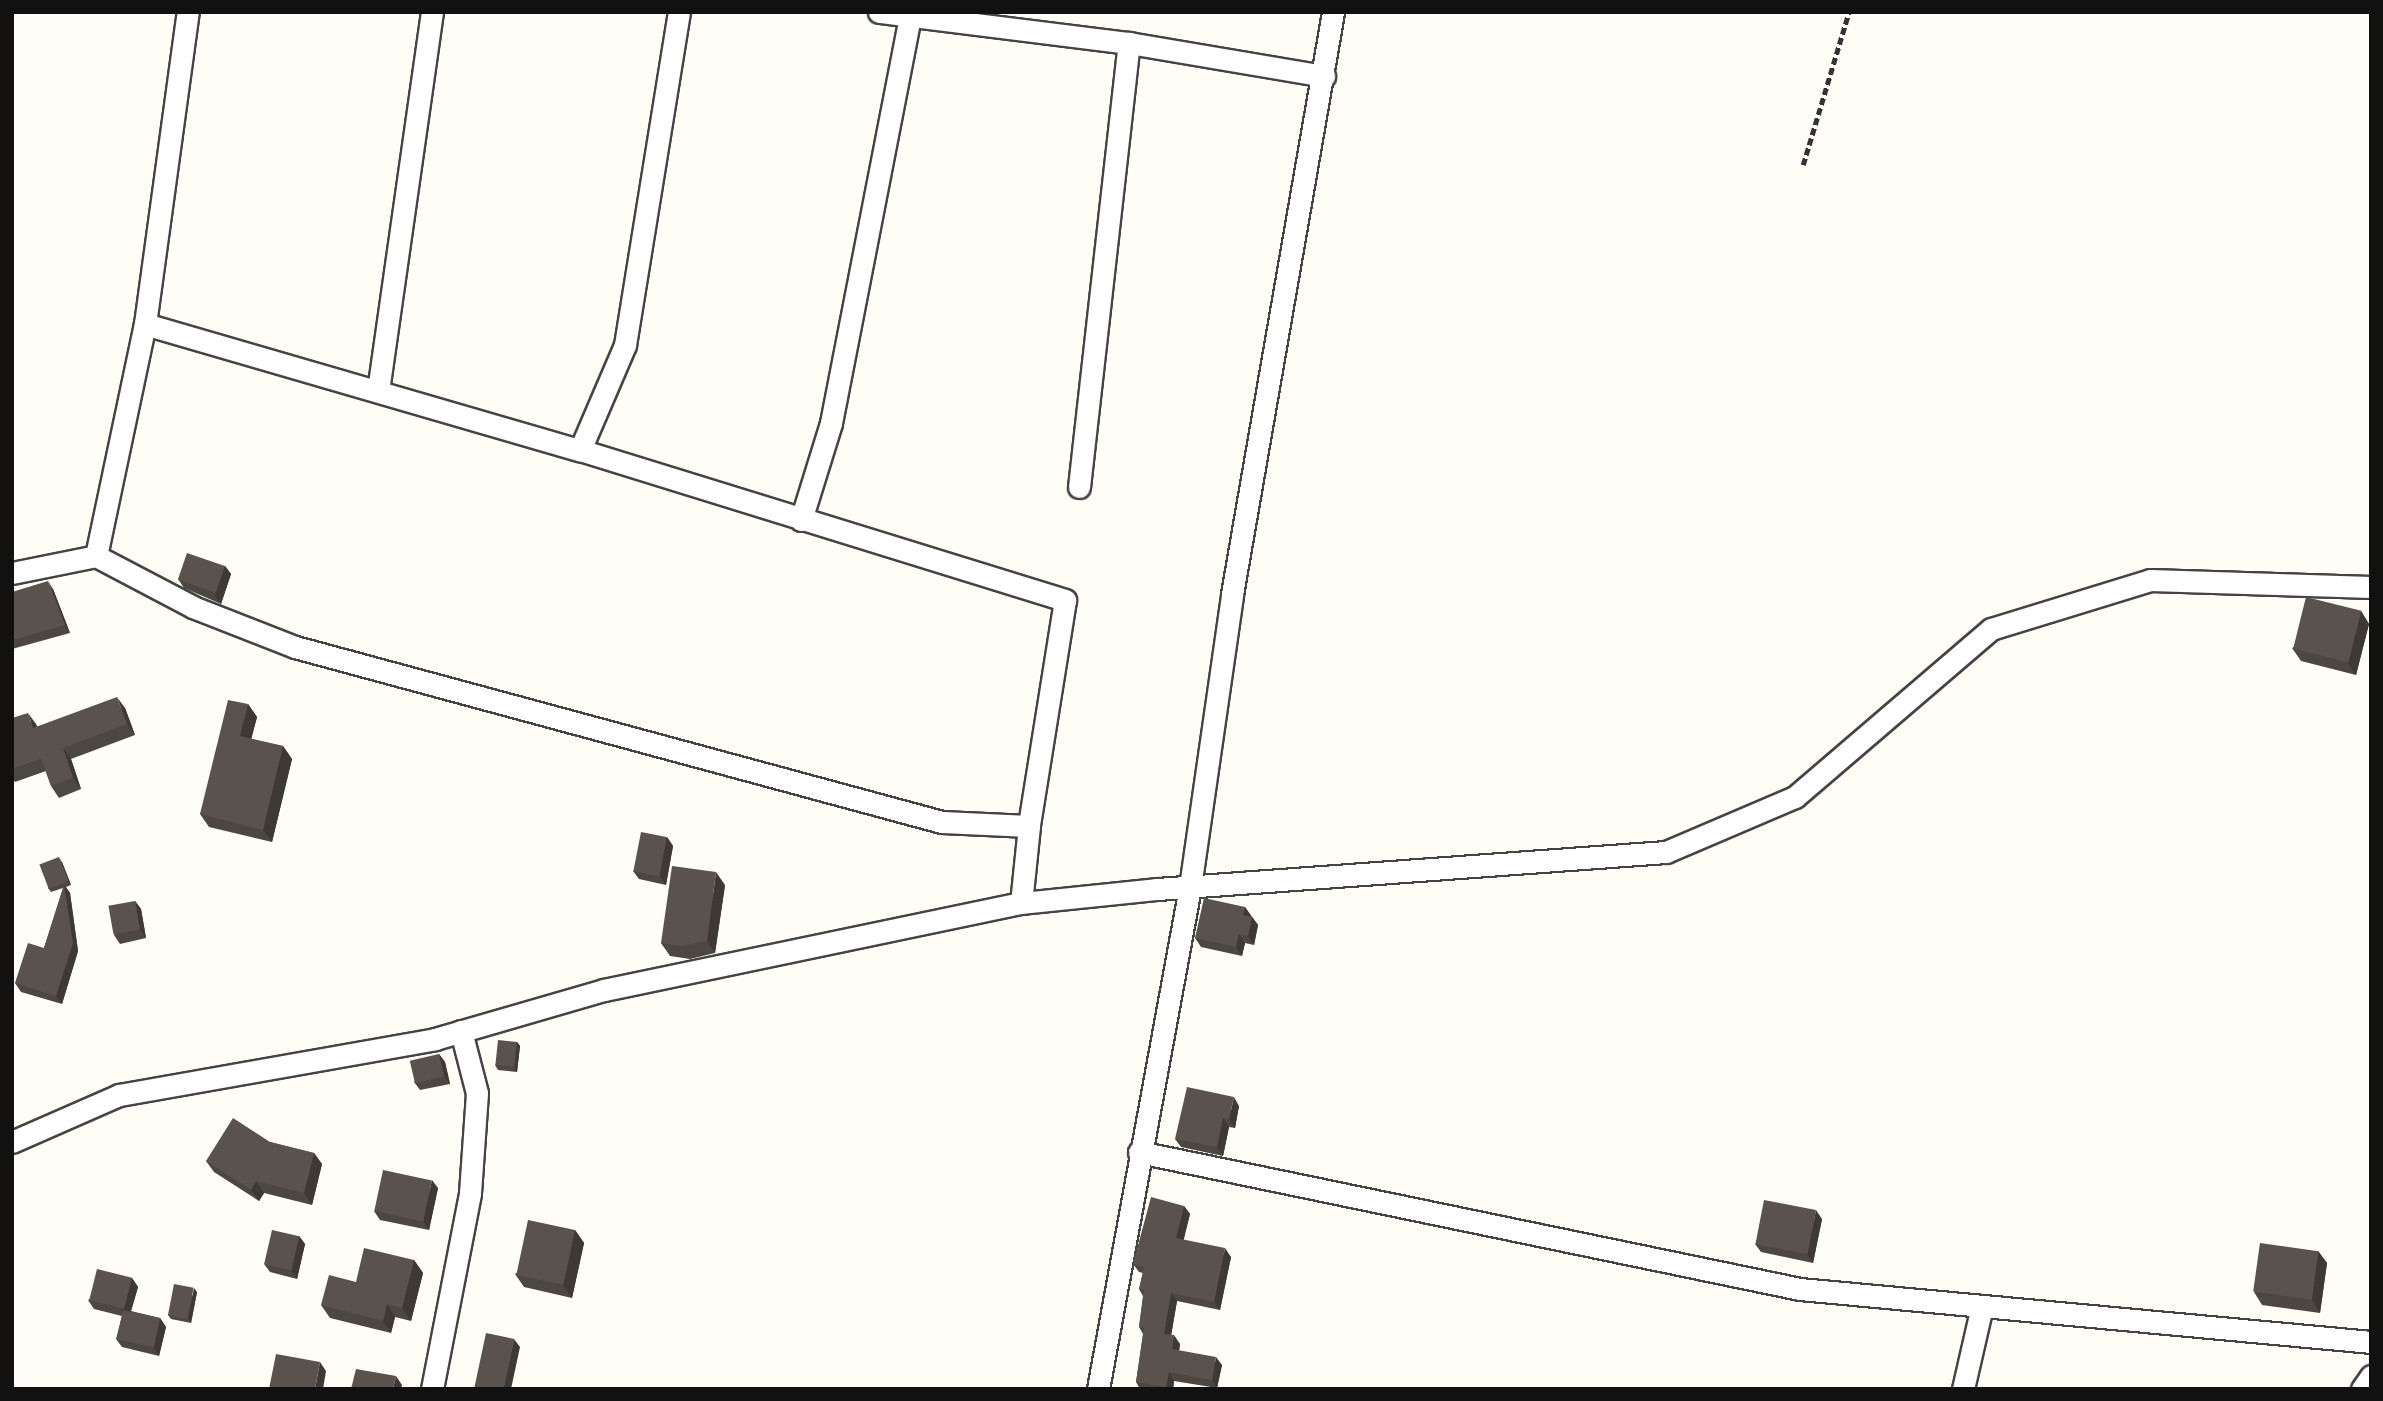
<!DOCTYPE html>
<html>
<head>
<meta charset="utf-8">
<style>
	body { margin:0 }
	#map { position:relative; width:2383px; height:1401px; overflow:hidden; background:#fffdf5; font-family:"Playfair Display",serif }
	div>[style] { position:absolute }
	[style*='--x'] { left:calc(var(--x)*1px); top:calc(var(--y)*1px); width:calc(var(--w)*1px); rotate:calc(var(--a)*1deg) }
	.path>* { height:4.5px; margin-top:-2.25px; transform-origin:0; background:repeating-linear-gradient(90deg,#333 0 7px,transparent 0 10.5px) }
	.roads { filter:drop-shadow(2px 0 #444) drop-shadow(-2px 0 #444) drop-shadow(0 2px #444) drop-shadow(0 -2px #444) }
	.street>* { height:21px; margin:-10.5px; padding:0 10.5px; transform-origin:10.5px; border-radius:10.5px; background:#fff }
	.wall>* { inset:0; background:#4d4742 }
	.shaded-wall>* { inset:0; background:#3f3936 }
	.building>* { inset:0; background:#5a524d; transform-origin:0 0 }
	span { translate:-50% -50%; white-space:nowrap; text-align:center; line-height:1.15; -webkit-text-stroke:7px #fff; paint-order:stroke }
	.frame { position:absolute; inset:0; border:14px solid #111; pointer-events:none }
</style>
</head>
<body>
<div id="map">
	<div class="path">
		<div style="--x:1803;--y:165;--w:160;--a:-73.3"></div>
	</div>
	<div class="roads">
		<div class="street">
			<div style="--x:879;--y:12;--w:252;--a:7.1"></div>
			<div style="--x:1129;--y:43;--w:198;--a:9.6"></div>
			<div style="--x:145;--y:324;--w:453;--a:16.2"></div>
			<div style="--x:580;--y:450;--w:508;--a:17.19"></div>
			<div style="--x:1065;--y:600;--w:229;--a:99.1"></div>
			<div style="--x:1029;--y:826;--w:77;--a:95.9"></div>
			<div style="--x:378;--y:391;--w:383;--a:-81.9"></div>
			<div style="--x:580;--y:450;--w:114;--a:-66.8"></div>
			<div style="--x:625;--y:345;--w:337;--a:-80.8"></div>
			<div style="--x:1079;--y:487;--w:447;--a:-83.6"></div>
			<div style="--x:801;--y:520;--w:102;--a:-72.8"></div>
			<div style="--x:831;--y:423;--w:415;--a:-79"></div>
			<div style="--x:96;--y:556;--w:237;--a:-78.1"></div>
			<div style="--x:145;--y:324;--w:315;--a:-82.2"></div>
			<div style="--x:12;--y:573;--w:86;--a:-11.4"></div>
			<div style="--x:96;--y:556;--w:110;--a:27.7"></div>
			<div style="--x:193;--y:607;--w:110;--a:21.4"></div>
			<div style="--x:295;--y:647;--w:670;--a:15.14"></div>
			<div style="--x:942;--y:822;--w:87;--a:2.6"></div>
			<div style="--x:12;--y:1142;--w:117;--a:-23.7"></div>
			<div style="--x:119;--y:1095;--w:321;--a:-10"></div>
			<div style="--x:435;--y:1039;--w:176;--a:-16.2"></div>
			<div style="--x:604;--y:990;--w:426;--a:-11.8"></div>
			<div style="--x:1021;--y:903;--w:137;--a:-5.9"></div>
			<div style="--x:1157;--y:889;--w:510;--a:-4.16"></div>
			<div style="--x:1666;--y:852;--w:140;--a:-23.1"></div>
			<div style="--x:1795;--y:797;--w:258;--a:-40.6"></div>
			<div style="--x:1991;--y:629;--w:166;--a:-17.1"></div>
			<div style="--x:2150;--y:580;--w:221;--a:1.8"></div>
			<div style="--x:1139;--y:1152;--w:675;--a:11.71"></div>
			<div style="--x:1800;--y:1289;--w:573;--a:5.3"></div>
			<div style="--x:432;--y:1389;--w:200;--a:-79"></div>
			<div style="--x:470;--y:1193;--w:100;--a:-86"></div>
			<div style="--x:477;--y:1093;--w:64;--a:-104.5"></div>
			<div style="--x:1098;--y:1389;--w:510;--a:-79.61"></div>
			<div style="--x:1190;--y:887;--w:296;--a:-81.8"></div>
			<div style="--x:1232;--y:594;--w:591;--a:-80.15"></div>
			<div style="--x:1963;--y:1389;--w:85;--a:-77.1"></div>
			<div style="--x:2362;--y:1389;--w:16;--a:-55"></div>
		</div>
	</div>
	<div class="wall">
		<div style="clip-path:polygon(225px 566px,231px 574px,221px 604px,184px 588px,178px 579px)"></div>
		<div style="clip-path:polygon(53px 589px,70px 633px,12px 649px,12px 592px)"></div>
		<div style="clip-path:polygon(2361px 611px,2369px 624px,2356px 675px,2301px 661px,2292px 648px)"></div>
		<div style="clip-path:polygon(248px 704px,257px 717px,251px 739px,283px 746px,292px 759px,272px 842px,209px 827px,200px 814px)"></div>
		<div style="clip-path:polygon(125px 708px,135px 735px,71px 759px,81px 789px,59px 798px,51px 786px,46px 771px,15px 782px,12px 778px,12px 718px,36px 724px,37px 727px)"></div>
		<div style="clip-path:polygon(667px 837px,673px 846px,666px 885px,639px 879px,633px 871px)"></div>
		<div style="clip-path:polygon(62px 862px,71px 885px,66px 887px,70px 893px,78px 951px,62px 1004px,21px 992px,15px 983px,44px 948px,63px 888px,51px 892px,48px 888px)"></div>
		<div style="clip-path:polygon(725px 885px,715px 953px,690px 959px,670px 956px,661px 943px)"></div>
		<div style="clip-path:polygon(135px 901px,141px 909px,146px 938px,120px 944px,114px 935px)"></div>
		<div style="clip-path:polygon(1245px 907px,1258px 925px,1254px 945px,1245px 943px,1242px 956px,1201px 947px,1195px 938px)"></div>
		<div style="clip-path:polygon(517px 1042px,520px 1046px,517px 1072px,498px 1070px,495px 1065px)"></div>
		<div style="clip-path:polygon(439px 1054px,445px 1062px,450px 1084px,420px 1090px,414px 1082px)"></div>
		<div style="clip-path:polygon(1239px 1106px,1235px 1128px,1229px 1127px,1223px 1156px,1181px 1147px,1175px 1139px)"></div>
		<div style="clip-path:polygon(270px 1142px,314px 1153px,322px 1164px,312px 1205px,264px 1193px,259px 1201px,214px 1172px,206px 1161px)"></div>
		<div style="clip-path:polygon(438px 1188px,429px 1230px,380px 1220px,374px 1211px)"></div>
		<div style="clip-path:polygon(1184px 1206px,1190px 1214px,1183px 1240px,1231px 1257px,1220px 1310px,1177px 1301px,1171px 1335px,1180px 1344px,1179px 1351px,1222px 1365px,1217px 1388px,1174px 1381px,1173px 1389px,1140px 1389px,1136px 1382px,1143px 1334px,1139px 1327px,1143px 1296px,1139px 1289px,1143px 1273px,1139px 1272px,1133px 1264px)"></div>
		<div style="clip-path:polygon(1822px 1219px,1813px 1263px,1761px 1252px,1755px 1244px)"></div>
		<div style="clip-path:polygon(575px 1230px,584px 1243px,572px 1298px,524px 1287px,515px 1274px)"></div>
		<div style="clip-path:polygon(299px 1236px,305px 1244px,297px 1279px,270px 1272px,264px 1264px)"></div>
		<div style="clip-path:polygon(2318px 1251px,2327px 1263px,2320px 1313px,2262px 1305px,2254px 1292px)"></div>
		<div style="clip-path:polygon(414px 1260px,423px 1273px,411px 1321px,395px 1317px,391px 1333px,330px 1318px,321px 1305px,356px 1282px)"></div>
		<div style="clip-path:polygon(132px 1278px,138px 1287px,131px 1311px,160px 1318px,166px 1327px,159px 1356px,122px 1347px,116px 1339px,122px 1316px,94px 1309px,88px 1300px)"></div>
		<div style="clip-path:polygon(197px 1292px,191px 1323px,171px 1319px,168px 1315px)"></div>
	</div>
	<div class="shaded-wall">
		<div style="clip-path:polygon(225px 566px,231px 574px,221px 604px,215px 596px)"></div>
		<div style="clip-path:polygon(48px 581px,53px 589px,70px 633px,65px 625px)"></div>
		<div style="clip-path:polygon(2361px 611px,2369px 624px,2356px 675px,2347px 662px)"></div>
		<div style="clip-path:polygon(117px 697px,125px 708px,135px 735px,127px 724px)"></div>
		<div style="clip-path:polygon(248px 704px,257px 717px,249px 748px,240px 736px)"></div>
		<div style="clip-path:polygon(28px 713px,36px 724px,41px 740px,33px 728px)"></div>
		<div style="clip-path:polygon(283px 746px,292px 759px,272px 842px,263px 830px)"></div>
		<div style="clip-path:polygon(63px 748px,71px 759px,81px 789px,73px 778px)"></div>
		<div style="clip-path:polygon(667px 837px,673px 846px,666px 885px,660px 876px)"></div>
		<div style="clip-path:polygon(59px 857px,62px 862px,71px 885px,68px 881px)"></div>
		<div style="clip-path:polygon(716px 872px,725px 885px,715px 953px,707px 941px)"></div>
		<div style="clip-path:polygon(64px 885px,70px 893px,78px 951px,62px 1004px,56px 996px)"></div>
		<div style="clip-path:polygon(135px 901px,141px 909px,146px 938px,140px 930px)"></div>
		<div style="clip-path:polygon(1245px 907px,1251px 916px,1249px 924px,1243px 915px)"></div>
		<div style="clip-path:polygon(1252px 917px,1258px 925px,1254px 945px,1248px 936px)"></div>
		<div style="clip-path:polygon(1239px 934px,1245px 943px,1242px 956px,1236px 947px)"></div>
		<div style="clip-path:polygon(517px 1042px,520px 1046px,517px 1072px,514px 1067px)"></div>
		<div style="clip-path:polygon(439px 1054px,445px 1062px,450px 1084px,444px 1076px)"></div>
		<div style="clip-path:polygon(1234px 1097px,1239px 1106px,1235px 1128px,1229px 1119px)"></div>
		<div style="clip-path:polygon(1223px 1118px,1229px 1127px,1223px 1156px,1217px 1147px)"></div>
		<div style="clip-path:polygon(314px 1153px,322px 1164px,312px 1205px,304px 1193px)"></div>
		<div style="clip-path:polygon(432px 1180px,438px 1188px,429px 1230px,423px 1221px)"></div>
		<div style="clip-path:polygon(256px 1181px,264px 1193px,259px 1201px,251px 1190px)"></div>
		<div style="clip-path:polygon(1184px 1206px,1190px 1214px,1182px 1247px,1176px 1238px)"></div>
		<div style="clip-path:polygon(1816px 1210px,1822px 1219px,1813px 1263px,1807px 1254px)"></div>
		<div style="clip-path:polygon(575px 1230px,584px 1243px,572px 1298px,563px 1285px)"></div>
		<div style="clip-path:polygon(299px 1236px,305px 1244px,297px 1279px,291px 1270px)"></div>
		<div style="clip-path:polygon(1225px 1248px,1231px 1257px,1220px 1310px,1214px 1302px)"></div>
		<div style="clip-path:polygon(2318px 1251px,2327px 1263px,2320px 1313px,2312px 1300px)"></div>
		<div style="clip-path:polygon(414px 1260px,423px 1273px,411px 1321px,402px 1308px)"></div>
		<div style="clip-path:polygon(132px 1278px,138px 1287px,129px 1318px,123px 1310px)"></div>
		<div style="clip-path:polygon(194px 1288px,197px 1292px,191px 1323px,188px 1318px)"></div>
		<div style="clip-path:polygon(1171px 1293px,1177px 1301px,1170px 1342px,1164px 1334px)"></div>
		<div style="clip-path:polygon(387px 1304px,395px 1317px,391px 1333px,383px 1321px)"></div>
		<div style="clip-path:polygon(160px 1318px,166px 1327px,159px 1356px,153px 1347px)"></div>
		<div style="clip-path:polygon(1174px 1335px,1180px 1344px,1178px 1358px,1172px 1349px)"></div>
		<div style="clip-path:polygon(514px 1339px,520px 1347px,511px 1389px,503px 1389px)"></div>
		<div style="clip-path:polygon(1216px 1357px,1222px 1365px,1217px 1388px,1212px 1380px)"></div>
		<div style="clip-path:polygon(320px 1362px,326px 1371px,323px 1389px,315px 1389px)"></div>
		<div style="clip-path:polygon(1169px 1372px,1174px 1381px,1173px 1389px,1167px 1389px,1166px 1387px)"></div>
		<div style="clip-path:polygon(396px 1376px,402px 1385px,401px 1389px,393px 1389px)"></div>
	</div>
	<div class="building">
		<div style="left:187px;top:553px;width:40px;height:28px;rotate:19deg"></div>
		<div style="clip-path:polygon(48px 581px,65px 625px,12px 640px,12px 592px)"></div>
		<div style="left:2306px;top:597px;width:57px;height:53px;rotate:14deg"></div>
		<div style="clip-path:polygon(117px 697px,127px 724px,63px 748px,73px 778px,51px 786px,41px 759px,12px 769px,12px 718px,28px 713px,33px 728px)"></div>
		<div style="clip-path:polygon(228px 700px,248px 704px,240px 736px,283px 746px,263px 830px,200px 814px)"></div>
		<div style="left:641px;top:832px;width:26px;height:40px;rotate:11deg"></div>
		<div style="left:59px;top:857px;width:26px;height:21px;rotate:69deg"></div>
		<div style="clip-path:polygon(672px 866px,716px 872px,707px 941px,681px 946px,661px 943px)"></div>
		<div style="clip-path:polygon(64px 885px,73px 943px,56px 996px,15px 983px,28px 943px,44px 948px)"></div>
		<div style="clip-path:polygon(1204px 898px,1245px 907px,1243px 915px,1252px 917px,1248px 936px,1239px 934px,1236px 947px,1195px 938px)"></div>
		<div style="left:135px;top:901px;width:29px;height:27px;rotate:80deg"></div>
		<div style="left:498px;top:1040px;width:19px;height:25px;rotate:6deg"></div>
		<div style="left:439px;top:1054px;width:23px;height:30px;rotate:77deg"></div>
		<div style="clip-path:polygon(1187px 1087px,1234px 1097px,1229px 1119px,1223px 1118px,1217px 1147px,1175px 1139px)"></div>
		<div style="clip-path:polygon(233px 1118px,270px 1142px,314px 1153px,304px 1193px,256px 1181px,251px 1190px,206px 1161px)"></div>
		<div style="left:383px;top:1170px;width:50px;height:42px;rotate:12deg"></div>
		<div style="clip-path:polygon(1151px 1197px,1184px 1206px,1176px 1238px,1225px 1248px,1214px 1302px,1171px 1293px,1164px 1334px,1174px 1335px,1172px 1349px,1216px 1357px,1212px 1380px,1169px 1372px,1166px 1387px,1136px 1382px,1144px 1328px,1139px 1327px,1144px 1290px,1139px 1289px,1144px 1267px,1133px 1264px)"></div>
		<div style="left:1764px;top:1200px;width:53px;height:45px;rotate:11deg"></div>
		<div style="left:528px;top:1220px;width:48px;height:56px;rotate:12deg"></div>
		<div style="left:272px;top:1230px;width:28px;height:35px;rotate:13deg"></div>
		<div style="left:2260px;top:1243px;width:59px;height:49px;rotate:8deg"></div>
		<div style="clip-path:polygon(364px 1248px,414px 1260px,402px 1308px,387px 1304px,383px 1321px,321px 1305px,329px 1275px,356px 1282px)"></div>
		<div style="left:97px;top:1269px;width:36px;height:32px;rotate:14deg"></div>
		<div style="left:174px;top:1284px;width:20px;height:32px;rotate:11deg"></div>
		<div style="left:123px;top:1310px;width:38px;height:30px;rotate:12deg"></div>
		<div style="left:486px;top:1333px;width:29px;height:57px;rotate:12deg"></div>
		<div style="clip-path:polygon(276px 1354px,320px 1362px,315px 1389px,269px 1389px)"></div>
		<div style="clip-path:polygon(356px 1369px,396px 1376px,393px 1389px,351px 1389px)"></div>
	</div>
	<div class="frame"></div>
</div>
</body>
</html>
